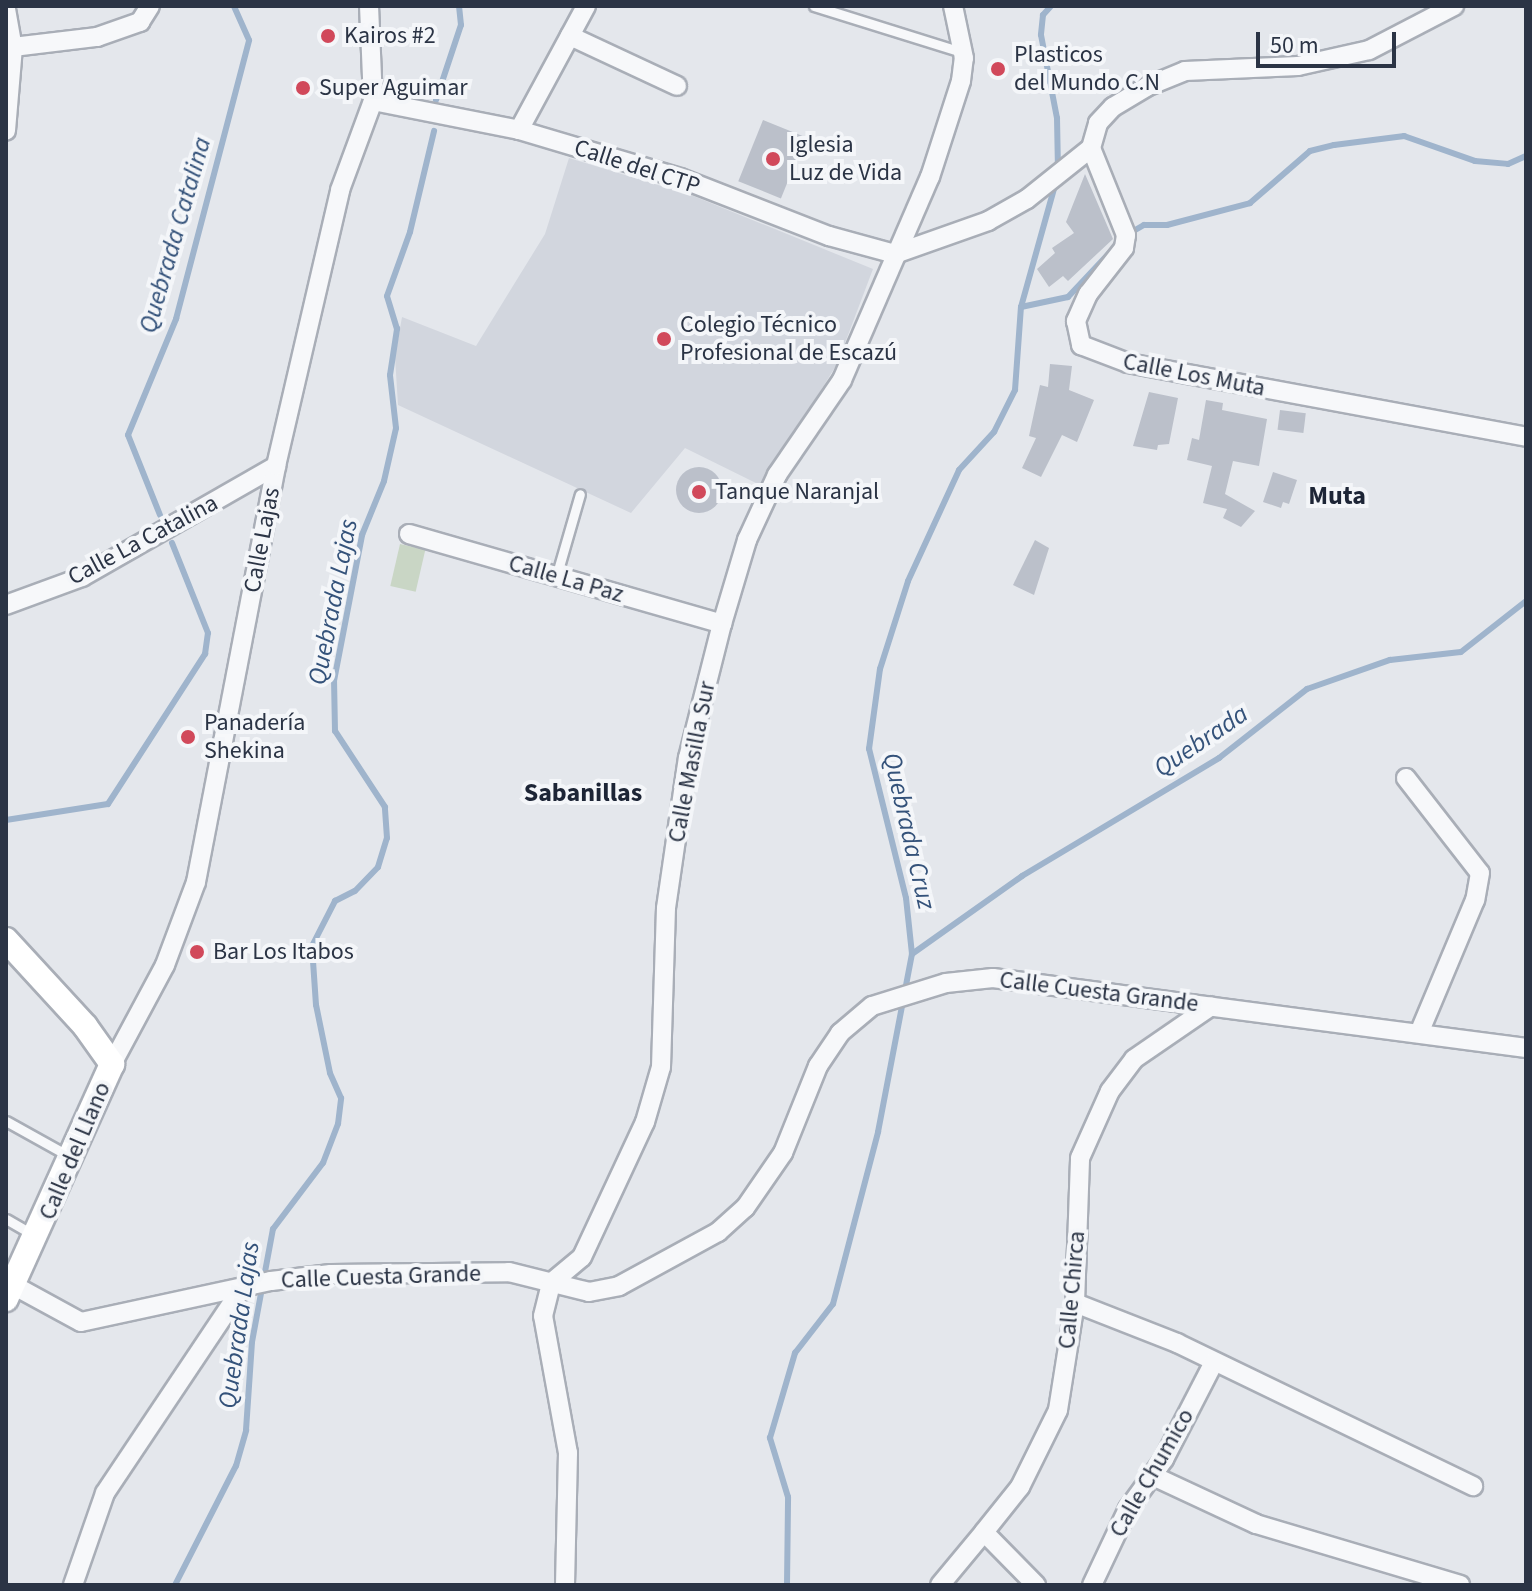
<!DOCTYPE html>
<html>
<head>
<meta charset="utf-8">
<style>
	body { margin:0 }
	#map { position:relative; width:1532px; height:1591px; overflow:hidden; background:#e4e7ec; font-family:"Source Sans 3",sans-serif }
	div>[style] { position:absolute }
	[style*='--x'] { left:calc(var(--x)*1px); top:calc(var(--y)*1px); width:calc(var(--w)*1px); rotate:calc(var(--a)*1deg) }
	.built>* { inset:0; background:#d2d6de }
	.green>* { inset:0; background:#c9d6c5; transform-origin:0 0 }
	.stream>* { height:6px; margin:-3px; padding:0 3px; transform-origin:3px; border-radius:3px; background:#9fb4cc }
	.building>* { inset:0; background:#bbc0ca; transform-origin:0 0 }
	.round { border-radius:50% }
	.roads { filter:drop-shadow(2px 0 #a9aeb7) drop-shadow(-2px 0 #a9aeb7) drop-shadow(0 2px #a9aeb7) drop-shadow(0 -2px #a9aeb7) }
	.lane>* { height:9px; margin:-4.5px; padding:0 4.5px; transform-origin:4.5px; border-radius:4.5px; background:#f7f8fa }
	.street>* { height:18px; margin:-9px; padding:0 9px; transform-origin:9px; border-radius:9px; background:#f7f8fa }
	.secondary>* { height:24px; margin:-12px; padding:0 12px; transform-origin:12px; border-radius:12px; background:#fff }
	.dots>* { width:22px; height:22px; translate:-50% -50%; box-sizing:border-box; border:4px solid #f4f6f9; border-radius:50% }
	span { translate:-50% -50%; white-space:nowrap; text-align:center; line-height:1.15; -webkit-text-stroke:8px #f4f6f9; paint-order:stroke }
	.poi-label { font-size:24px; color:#2b3445 }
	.left { translate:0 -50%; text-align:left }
	.street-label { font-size:24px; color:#2b3445 }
	.water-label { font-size:26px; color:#34527a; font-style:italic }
	.neighbourhood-label { font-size:26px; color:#1d2536; font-weight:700 }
	.frame { position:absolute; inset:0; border:8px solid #2b3445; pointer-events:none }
	.scale { position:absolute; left:1256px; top:32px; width:140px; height:36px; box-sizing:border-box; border:4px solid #2b3445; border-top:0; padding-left:10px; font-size:24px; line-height:28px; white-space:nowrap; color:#2b3445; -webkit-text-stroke:6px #f4f6f9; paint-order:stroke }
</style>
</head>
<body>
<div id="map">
	<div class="built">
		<div style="clip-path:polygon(569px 158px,691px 195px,873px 269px,837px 364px,762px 486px,685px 448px,631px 513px,398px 405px,395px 357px,402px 317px,476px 346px,545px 234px)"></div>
	</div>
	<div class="green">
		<div style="left:400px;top:544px;width:26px;height:43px;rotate:13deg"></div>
	</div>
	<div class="stream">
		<div style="--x:1051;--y:6;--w:12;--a:132"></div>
		<div style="--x:1043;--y:15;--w:20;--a:96"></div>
		<div style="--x:1041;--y:35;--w:85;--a:79.1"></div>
		<div style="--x:1057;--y:118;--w:52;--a:88.9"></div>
		<div style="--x:436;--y:100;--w:79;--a:-71.6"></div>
		<div style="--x:461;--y:25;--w:19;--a:-96"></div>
		<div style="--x:1130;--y:233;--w:16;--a:-30"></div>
		<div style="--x:1144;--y:225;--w:23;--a:0"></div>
		<div style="--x:1167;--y:225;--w:86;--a:-14.8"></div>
		<div style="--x:1250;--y:203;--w:79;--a:-40.9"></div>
		<div style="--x:1310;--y:151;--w:25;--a:-14"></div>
		<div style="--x:1334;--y:145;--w:71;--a:-7.3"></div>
		<div style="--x:1404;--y:136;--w:75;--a:19.4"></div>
		<div style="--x:1475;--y:161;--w:33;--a:5"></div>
		<div style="--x:1508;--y:164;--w:20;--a:-24"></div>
		<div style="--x:1021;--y:307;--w:48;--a:-12"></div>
		<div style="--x:1068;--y:297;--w:66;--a:-46.8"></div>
		<div style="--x:160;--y:515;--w:86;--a:-111.8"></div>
		<div style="--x:128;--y:435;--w:126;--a:-67.5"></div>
		<div style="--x:176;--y:319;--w:288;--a:-75.3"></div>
		<div style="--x:249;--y:40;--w:37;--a:-114"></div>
		<div style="--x:6;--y:820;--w:103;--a:-8.9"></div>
		<div style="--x:108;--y:804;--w:179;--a:-57.1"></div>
		<div style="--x:205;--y:654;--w:21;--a:-82"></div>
		<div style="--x:208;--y:633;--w:97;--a:-111.8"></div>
		<div style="--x:912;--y:954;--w:135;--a:-35.3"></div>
		<div style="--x:1022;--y:876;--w:230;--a:-30.9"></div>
		<div style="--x:1219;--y:758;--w:112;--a:-38.1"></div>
		<div style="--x:1307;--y:689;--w:88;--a:-19.3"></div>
		<div style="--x:1390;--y:660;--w:71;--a:-6.4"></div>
		<div style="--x:1461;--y:652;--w:83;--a:-38.1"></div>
		<div style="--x:175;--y:1585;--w:134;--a:-62.9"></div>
		<div style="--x:236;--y:1466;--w:37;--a:-74"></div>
		<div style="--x:246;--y:1430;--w:88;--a:-86.1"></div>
		<div style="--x:252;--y:1342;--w:115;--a:-79.5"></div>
		<div style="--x:273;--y:1229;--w:83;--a:-52.9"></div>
		<div style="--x:323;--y:1163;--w:42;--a:-69"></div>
		<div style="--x:338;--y:1124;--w:26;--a:-83"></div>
		<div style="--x:341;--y:1098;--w:27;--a:-114"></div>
		<div style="--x:330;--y:1073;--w:69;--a:-101.6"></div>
		<div style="--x:316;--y:1005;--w:59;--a:-93.9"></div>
		<div style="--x:312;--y:946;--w:51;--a:-62.9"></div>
		<div style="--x:335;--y:901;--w:22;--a:-27"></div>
		<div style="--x:355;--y:891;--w:33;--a:-46"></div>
		<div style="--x:378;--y:867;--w:30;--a:-73"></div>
		<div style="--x:387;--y:838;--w:31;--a:-94"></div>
		<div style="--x:385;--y:807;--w:91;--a:-123.3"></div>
		<div style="--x:335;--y:731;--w:50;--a:-91.1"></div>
		<div style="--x:334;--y:681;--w:149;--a:-79.1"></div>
		<div style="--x:362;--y:535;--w:58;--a:-67.8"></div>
		<div style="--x:384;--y:481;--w:54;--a:-77.2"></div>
		<div style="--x:396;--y:428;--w:53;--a:-96.5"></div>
		<div style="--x:390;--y:375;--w:47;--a:-81.3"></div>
		<div style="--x:397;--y:329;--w:34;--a:-107"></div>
		<div style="--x:387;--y:296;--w:68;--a:-70.2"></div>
		<div style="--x:410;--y:232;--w:104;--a:-76.6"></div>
		<div style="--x:787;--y:1585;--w:88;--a:-89.3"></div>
		<div style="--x:788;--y:1497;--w:62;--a:-107"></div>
		<div style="--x:770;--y:1438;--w:89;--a:-73.6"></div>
		<div style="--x:795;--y:1353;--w:62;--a:-52.2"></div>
		<div style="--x:833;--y:1304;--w:178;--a:-75.3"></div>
		<div style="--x:878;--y:1132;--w:181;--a:-79.2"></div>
		<div style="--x:912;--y:954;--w:56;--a:-96.1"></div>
		<div style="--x:906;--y:898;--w:154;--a:-103.9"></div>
		<div style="--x:869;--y:749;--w:81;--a:-82.2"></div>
		<div style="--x:880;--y:669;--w:92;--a:-72.3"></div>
		<div style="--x:908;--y:581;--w:122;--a:-65.3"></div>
		<div style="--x:959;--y:470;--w:52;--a:-47.4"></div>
		<div style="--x:994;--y:432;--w:47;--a:-63.4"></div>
		<div style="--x:1015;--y:390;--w:83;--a:-85.9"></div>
		<div style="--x:1021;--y:307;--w:127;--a:-74.4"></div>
	</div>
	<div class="building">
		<div style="left:763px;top:120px;width:46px;height:66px;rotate:22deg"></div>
		<div style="clip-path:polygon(1085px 174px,1113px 239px,1068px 281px,1063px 276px,1049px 287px,1037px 269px,1055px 253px,1052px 248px,1074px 233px,1066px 222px)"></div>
		<div style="clip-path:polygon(1050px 364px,1072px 366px,1069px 390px,1094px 400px,1077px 442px,1062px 435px,1041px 477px,1022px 468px,1036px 438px,1029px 436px,1040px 385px,1048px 387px)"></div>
		<div style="clip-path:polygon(1149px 392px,1178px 398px,1169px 444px,1158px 445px,1157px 450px,1133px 446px)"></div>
		<div style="clip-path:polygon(1206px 400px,1223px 403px,1222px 410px,1267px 419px,1259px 466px,1233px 461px,1225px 494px,1255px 511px,1241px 527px,1223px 518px,1227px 509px,1203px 503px,1212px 466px,1187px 460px,1192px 438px,1199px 440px)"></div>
		<div style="left:1280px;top:410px;width:26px;height:20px;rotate:7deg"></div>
		<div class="round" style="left:676px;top:467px;width:46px;height:46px"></div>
		<div style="clip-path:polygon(1273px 472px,1297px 480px,1289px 504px,1283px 502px,1281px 508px,1263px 502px)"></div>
		<div style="clip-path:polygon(1035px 540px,1049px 548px,1034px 595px,1013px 585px)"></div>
	</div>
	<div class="roads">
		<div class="lane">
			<div style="--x:814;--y:6;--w:155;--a:17.3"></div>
			<div style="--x:556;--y:577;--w:86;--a:-73.9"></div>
			<div style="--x:6;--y:1121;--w:72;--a:29.1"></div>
			<div style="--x:6;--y:1219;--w:32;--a:30"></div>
		</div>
		<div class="street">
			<div style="--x:6;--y:9;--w:39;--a:80"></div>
			<div style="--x:13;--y:47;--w:84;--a:94.8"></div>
			<div style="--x:570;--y:36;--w:118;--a:25"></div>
			<div style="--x:13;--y:47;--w:85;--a:-6.8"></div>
			<div style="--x:97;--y:37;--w:46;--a:-19.2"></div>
			<div style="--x:140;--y:22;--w:19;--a:-58"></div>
			<div style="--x:373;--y:101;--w:149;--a:11.2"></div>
			<div style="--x:519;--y:130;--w:168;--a:16.6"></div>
			<div style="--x:680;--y:178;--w:160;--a:21.3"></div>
			<div style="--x:829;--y:236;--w:68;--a:15.3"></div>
			<div style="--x:519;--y:130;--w:141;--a:-61.6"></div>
			<div style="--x:1091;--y:148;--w:94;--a:68.1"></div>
			<div style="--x:1126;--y:235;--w:13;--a:99"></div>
			<div style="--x:1124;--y:248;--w:58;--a:128"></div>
			<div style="--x:1088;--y:294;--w:30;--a:114"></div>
			<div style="--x:1076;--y:321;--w:25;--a:78"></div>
			<div style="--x:1081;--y:345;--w:50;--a:21"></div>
			<div style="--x:1128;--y:363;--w:405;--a:10.5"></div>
			<div style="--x:895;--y:254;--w:99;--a:-19.5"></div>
			<div style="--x:988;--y:221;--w:45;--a:-29.4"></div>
			<div style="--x:1027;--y:199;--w:82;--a:-38.6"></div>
			<div style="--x:1091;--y:148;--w:26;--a:-74"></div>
			<div style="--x:1098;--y:123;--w:22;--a:-47"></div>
			<div style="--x:1113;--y:107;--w:39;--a:-31"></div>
			<div style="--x:1146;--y:87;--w:42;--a:-22.3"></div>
			<div style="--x:1185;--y:71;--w:113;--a:-2.5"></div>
			<div style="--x:1298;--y:66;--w:73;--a:-12.7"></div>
			<div style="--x:1369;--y:50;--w:96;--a:-27.4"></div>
			<div style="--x:409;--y:534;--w:326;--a:16"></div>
			<div style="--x:6;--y:605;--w:81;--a:-20.2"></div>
			<div style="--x:82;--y:577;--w:224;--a:-29.8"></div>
			<div style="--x:1406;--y:778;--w:120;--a:52.1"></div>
			<div style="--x:1480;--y:873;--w:27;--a:100"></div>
			<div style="--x:1475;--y:900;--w:144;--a:112.8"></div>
			<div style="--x:112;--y:1064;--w:112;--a:-61.8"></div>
			<div style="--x:165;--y:965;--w:89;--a:-69.5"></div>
			<div style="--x:196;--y:882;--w:424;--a:-79.1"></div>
			<div style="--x:276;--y:466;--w:283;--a:-76.9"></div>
			<div style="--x:340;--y:190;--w:95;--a:-69.7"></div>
			<div style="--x:373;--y:101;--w:95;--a:-92.4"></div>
			<div style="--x:13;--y:1285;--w:77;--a:28.6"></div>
			<div style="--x:81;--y:1322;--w:194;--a:-12.2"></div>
			<div style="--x:271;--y:1281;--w:60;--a:-6.7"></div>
			<div style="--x:331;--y:1274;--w:178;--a:-0.6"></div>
			<div style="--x:509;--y:1272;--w:82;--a:14"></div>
			<div style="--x:589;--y:1292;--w:31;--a:-11"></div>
			<div style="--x:619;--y:1286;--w:113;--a:-28.6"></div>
			<div style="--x:718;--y:1232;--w:36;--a:-42"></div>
			<div style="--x:745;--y:1208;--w:67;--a:-55.4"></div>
			<div style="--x:783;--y:1153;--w:94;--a:-68.1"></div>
			<div style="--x:818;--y:1066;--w:40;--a:-56"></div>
			<div style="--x:840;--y:1033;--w:42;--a:-40.2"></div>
			<div style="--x:872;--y:1006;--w:77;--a:-17.3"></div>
			<div style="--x:946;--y:983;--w:47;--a:-6.1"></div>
			<div style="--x:993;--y:978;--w:538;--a:7.48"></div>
			<div style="--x:1075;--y:1303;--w:110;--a:21.4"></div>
			<div style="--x:1177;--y:1343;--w:329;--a:25.8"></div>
			<div style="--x:1151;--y:1475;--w:116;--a:25"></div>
			<div style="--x:1256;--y:1524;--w:213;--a:16.6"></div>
			<div style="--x:73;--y:1585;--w:97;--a:-70.8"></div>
			<div style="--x:105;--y:1493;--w:243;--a:-56.2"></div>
			<div style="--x:565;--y:1585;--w:132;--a:-88.7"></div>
			<div style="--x:568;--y:1453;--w:139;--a:-100.3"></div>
			<div style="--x:543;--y:1316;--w:34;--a:-76"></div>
			<div style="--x:551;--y:1283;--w:40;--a:-40"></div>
			<div style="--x:582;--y:1257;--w:149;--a:-65"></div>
			<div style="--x:645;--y:1122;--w:57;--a:-73.8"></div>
			<div style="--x:661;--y:1067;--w:159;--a:-88.2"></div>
			<div style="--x:666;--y:908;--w:152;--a:-81.7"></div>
			<div style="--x:688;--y:758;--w:138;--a:-75.8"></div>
			<div style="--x:722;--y:624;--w:88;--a:-73.4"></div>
			<div style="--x:747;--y:540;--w:72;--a:-65.2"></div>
			<div style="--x:777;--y:475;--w:115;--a:-55.6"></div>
			<div style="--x:842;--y:380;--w:221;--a:-66.6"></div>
			<div style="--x:930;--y:177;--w:101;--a:-72.1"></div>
			<div style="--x:961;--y:81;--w:23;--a:-83"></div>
			<div style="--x:964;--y:58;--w:53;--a:-101.9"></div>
			<div style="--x:940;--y:1585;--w:69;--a:-50.3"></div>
			<div style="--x:1036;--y:1585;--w:74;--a:-134.5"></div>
			<div style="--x:984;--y:1532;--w:58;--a:-51.3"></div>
			<div style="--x:1020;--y:1487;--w:86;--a:-63.7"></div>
			<div style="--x:1058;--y:1410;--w:108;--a:-81"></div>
			<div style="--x:1075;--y:1303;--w:145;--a:-88"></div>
			<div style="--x:1080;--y:1158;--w:73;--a:-65.9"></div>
			<div style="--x:1110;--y:1091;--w:40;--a:-53"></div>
			<div style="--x:1134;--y:1059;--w:93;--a:-34.5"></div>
			<div style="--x:1092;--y:1585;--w:84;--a:-64.7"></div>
			<div style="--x:1128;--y:1509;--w:62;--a:-54.2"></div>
			<div style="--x:1164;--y:1459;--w:109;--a:-62.7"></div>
		</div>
		<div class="secondary">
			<div style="--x:6;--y:940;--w:117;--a:47.4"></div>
			<div style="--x:85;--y:1026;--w:47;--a:54.6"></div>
			<div style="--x:112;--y:1064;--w:258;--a:114.3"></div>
		</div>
	</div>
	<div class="dots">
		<div style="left:328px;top:36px;background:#d1495b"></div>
		<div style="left:998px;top:69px;background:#d1495b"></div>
		<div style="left:303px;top:88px;background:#d1495b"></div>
		<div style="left:773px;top:159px;background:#d1495b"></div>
		<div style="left:664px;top:339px;background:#d1495b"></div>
		<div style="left:699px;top:492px;background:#d1495b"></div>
		<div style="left:188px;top:737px;background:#d1495b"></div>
		<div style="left:197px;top:952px;background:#d1495b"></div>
	</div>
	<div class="poi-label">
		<span class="left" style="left:344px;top:36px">Kairos #2</span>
		<span class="left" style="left:1014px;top:69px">Plasticos<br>del Mundo C.N</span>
		<span class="left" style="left:319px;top:88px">Super Aguimar</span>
		<span class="left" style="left:789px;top:159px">Iglesia<br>Luz de Vida</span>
		<span class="left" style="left:680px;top:339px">Colegio Técnico<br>Profesional de Escazú</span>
		<span class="left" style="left:715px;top:492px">Tanque Naranjal</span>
		<span class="left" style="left:204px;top:737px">Panadería<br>Shekina</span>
		<span class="left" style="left:213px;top:952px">Bar Los Itabos</span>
	</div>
	<div class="street-label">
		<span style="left:637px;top:167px;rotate:18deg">Calle del CTP</span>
		<span style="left:1194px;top:375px;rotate:11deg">Calle Los Muta</span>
		<span style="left:143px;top:540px;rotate:-28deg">Calle La Catalina</span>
		<span style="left:262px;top:540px;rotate:-79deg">Calle Lajas</span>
		<span style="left:566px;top:579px;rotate:16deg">Calle La Paz</span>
		<span style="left:692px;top:762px;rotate:-79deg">Calle Masilla Sur</span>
		<span style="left:1099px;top:992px;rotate:7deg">Calle Cuesta Grande</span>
		<span style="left:75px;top:1151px;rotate:-67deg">Calle del Llano</span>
		<span style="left:381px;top:1277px;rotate:-2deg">Calle Cuesta Grande</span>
		<span style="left:1072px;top:1290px;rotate:-85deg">Calle Chirca</span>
		<span style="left:1152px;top:1473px;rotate:-60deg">Calle Chumico</span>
	</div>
	<div class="water-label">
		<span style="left:175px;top:235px;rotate:-74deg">Quebrada Catalina</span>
		<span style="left:333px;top:602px;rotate:-79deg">Quebrada Lajas</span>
		<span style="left:1201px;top:741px;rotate:-34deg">Quebrada</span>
		<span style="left:909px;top:831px;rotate:77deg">Quebrada Cruz</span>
		<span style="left:239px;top:1325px;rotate:-82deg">Quebrada Lajas</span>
	</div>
	<div class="neighbourhood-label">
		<span style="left:1337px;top:496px">Muta</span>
		<span style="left:583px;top:793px">Sabanillas</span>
	</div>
	<div class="frame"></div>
	<div class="scale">50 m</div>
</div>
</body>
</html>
